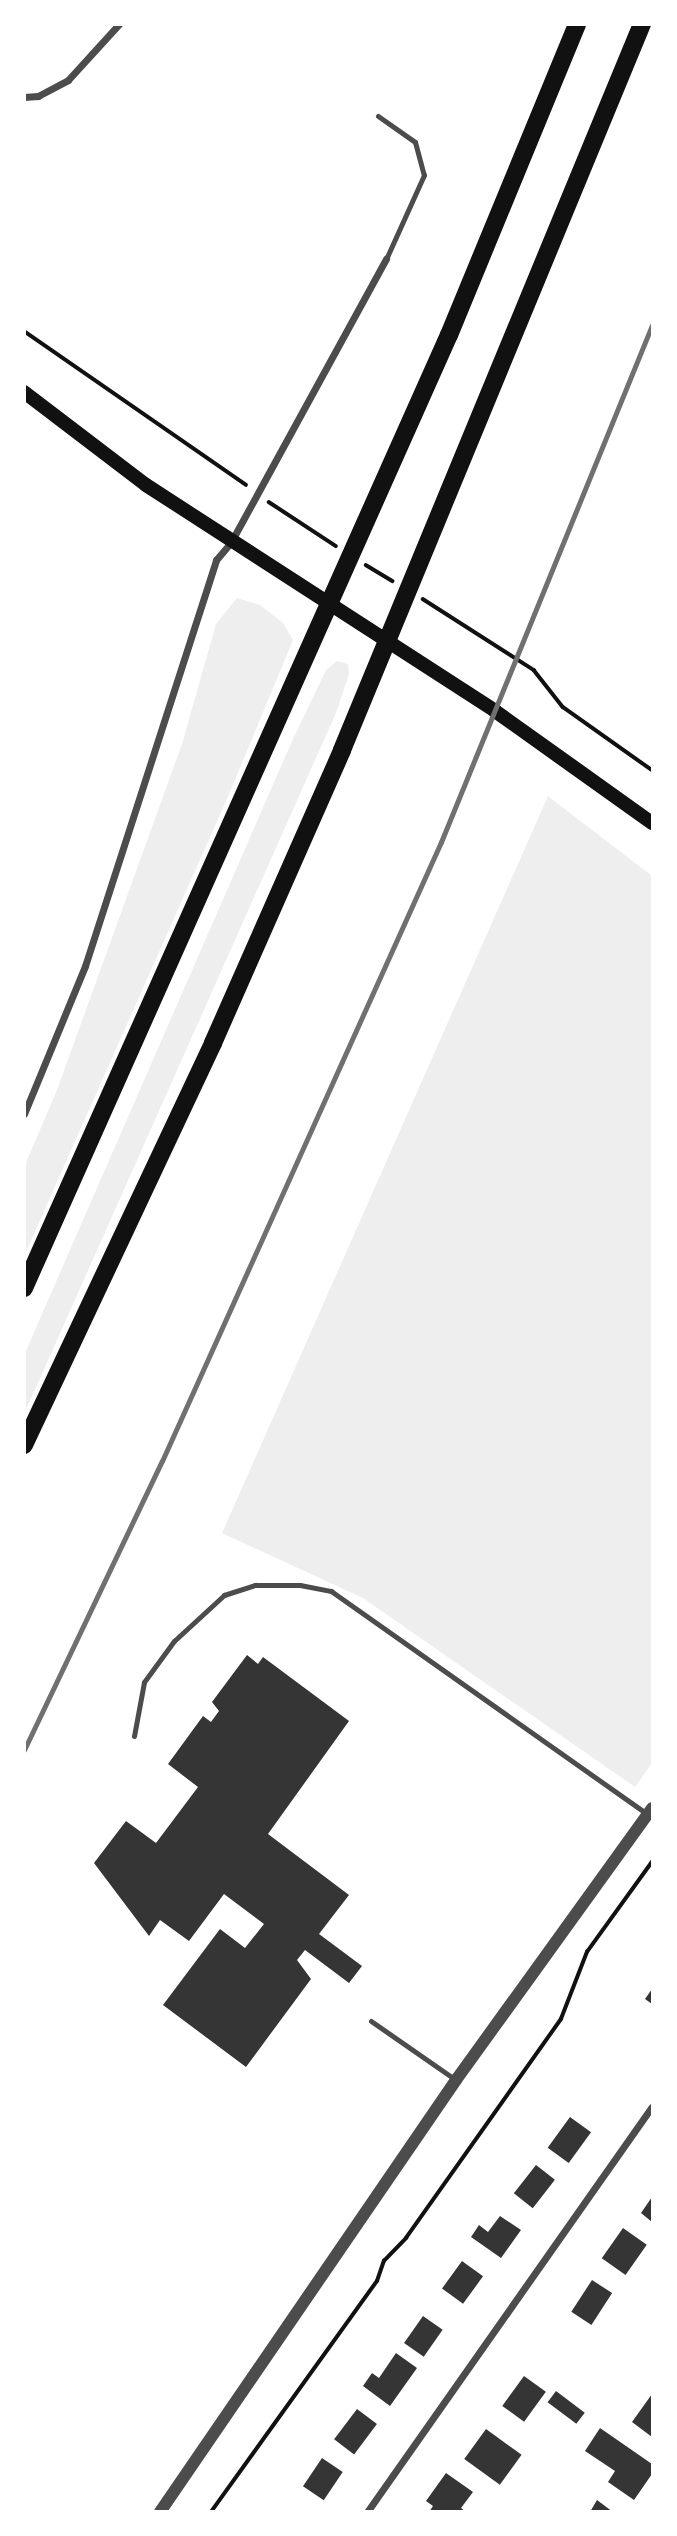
<!DOCTYPE html>
<html>
<head>
<meta charset="utf-8">
<style>
	body { margin:0 }
	#map { position:relative; width:677px; height:2536px; overflow:hidden; background:#fff; font-family:"Fira Sans Condensed",sans-serif }
	div>[style] { position:absolute }
	[style*='--x'] { left:calc(var(--x)*1px); top:calc(var(--y)*1px); width:calc(var(--w)*1px); rotate:calc(var(--a)*1deg) }
	.green>* { inset:0; background:#eee }
	.building>* { inset:0; background:#353535; transform-origin:0 0 }
	.path>* { height:3.5px; margin:-1.75px; padding:0 1.75px; transform-origin:1.75px; border-radius:1.75px; background:#111 }
	.service>* { height:5px; margin:-2.5px; padding:0 2.5px; transform-origin:2.5px; border-radius:2.5px; background:#4c4c4c }
	.minor>* { height:7px; margin:-3.5px; padding:0 3.5px; transform-origin:3.5px; border-radius:3.5px; background:#4c4c4c }
	.tertiary>* { height:12px; margin:-6px; padding:0 6px; transform-origin:6px; border-radius:6px; background:#4c4c4c }
	.secondary>* { height:14px; margin:-7px; padding:0 7px; transform-origin:7px; border-radius:7px; background:#111 }
	.primary>* { height:18px; margin:-9px; padding:0 9px; transform-origin:9px; border-radius:9px; background:#111 }
	.rail>* { height:5px; margin:-2.5px; padding:0 2.5px; transform-origin:2.5px; border-radius:2.5px; background:#707070 }
	span { translate:-50% -50%; white-space:nowrap; text-align:center; line-height:1.15; -webkit-text-stroke:7px #fff; paint-order:stroke }
	.frame { position:absolute; inset:0; border:26px solid #fff; pointer-events:none }
</style>
</head>
<body>
<div id="map">
	<div class="green">
		<div style="clip-path:polygon(237px 598px,260px 605px,283px 623px,293px 640px,227px 799px,25px 1254px,25px 1165px,57px 1090px,182px 744px,216px 624px)"></div>
		<div style="clip-path:polygon(337px 661px,348px 664px,349px 674px,336px 713px,25px 1412px,25px 1353px,293px 739px,326px 670px)"></div>
		<div style="clip-path:polygon(548px 796px,652px 876px,652px 1763px,635px 1787px,363px 1598px,222px 1533px)"></div>
	</div>
	<div class="building">
		<div style="clip-path:polygon(247px 1655px,258px 1664px,263px 1657px,349px 1721px,268px 1834px,349px 1895px,319px 1934px,362px 1966px,349px 1983px,305px 1950px,297px 1960px,311px 1979px,246px 2067px,163px 2005px,220px 1929px,245px 1948px,264px 1924px,224px 1894px,189px 1941px,160px 1920px,149px 1936px,94px 1863px,126px 1821px,156px 1843px,198px 1787px,168px 1764px,203px 1716px,211px 1722px,219px 1711px,212px 1702px)"></div>
		<div style="clip-path:polygon(652px 1989px,652px 2004px,645px 1999px)"></div>
		<div style="left:570px;top:2117px;width:26px;height:38px;rotate:36deg"></div>
		<div style="left:536px;top:2165px;width:24px;height:36px;rotate:38deg"></div>
		<div style="clip-path:polygon(652px 2197px,652px 2222px,641px 2213px)"></div>
		<div style="clip-path:polygon(500px 2216px,521px 2230px,501px 2258px,471px 2237px,479px 2225px,488px 2232px)"></div>
		<div style="left:623px;top:2228px;width:29px;height:37px;rotate:35deg"></div>
		<div style="left:462px;top:2261px;width:26px;height:34px;rotate:36deg"></div>
		<div style="left:592px;top:2280px;width:24px;height:38px;rotate:33deg"></div>
		<div style="left:423px;top:2316px;width:24px;height:33px;rotate:35deg"></div>
		<div style="clip-path:polygon(396px 2353px,417px 2368px,390px 2406px,363px 2386px,372px 2373px,379px 2378px)"></div>
		<div style="left:524px;top:2376px;width:27px;height:37px;rotate:36deg"></div>
		<div style="left:556px;top:2391px;width:36px;height:14px;rotate:37deg"></div>
		<div style="clip-path:polygon(652px 2394px,652px 2437px,632px 2422px)"></div>
		<div style="left:357px;top:2409px;width:25px;height:38px;rotate:37deg"></div>
		<div style="clip-path:polygon(600px 2428px,652px 2464px,652px 2474px,634px 2500px,608px 2482px,615px 2471px,585px 2451px)"></div>
		<div style="left:486px;top:2429px;width:44px;height:37px;rotate:36deg"></div>
		<div style="left:322px;top:2458px;width:25px;height:34px;rotate:34deg"></div>
		<div style="clip-path:polygon(446px 2473px,473px 2492px,461px 2508px,466px 2512px,429px 2512px,433px 2506px,426px 2501px)"></div>
		<div style="clip-path:polygon(597px 2500px,613px 2512px,590px 2512px)"></div>
	</div>
	<div class="path">
		<div style="--x:24;--y:331;--w:270;--a:34.7"></div>
		<div style="--x:269;--y:502;--w:80;--a:33.3"></div>
		<div style="--x:366;--y:565;--w:31;--a:31"></div>
		<div style="--x:423;--y:599;--w:132;--a:32.6"></div>
		<div style="--x:534;--y:670;--w:47;--a:51.9"></div>
		<div style="--x:563;--y:707;--w:109;--a:35.3"></div>
		<div style="--x:211;--y:2512;--w:284;--a:-54.3"></div>
		<div style="--x:377;--y:2281;--w:21;--a:-71"></div>
		<div style="--x:384;--y:2261;--w:32;--a:-46"></div>
		<div style="--x:406;--y:2238;--w:268;--a:-54.7"></div>
		<div style="--x:561;--y:2019;--w:72;--a:-68.8"></div>
		<div style="--x:587;--y:1952;--w:111;--a:-54.2"></div>
	</div>
	<div class="service">
		<div style="--x:378;--y:116;--w:45;--a:35.1"></div>
		<div style="--x:415;--y:142;--w:34;--a:75"></div>
		<div style="--x:424;--y:175;--w:92;--a:114.3"></div>
		<div style="--x:134;--y:1736;--w:55;--a:-79.5"></div>
		<div style="--x:144;--y:1682;--w:51;--a:-53.8"></div>
		<div style="--x:174;--y:1641;--w:68;--a:-42.6"></div>
		<div style="--x:224;--y:1595;--w:33;--a:-18"></div>
		<div style="--x:255;--y:1585;--w:45;--a:0"></div>
		<div style="--x:300;--y:1585;--w:32;--a:11"></div>
		<div style="--x:331;--y:1591;--w:388;--a:35.2"></div>
		<div style="--x:371;--y:2021;--w:103;--a:34.8"></div>
	</div>
	<div class="minor">
		<div style="--x:24;--y:97;--w:14;--a:-4"></div>
		<div style="--x:38;--y:96;--w:34;--a:-28"></div>
		<div style="--x:68;--y:80;--w:76;--a:-47.7"></div>
		<div style="--x:24;--y:1114;--w:160;--a:-67.6"></div>
		<div style="--x:85;--y:966;--w:427;--a:-72.1"></div>
		<div style="--x:216;--y:560;--w:23;--a:-50"></div>
		<div style="--x:231;--y:542;--w:323;--a:-61.3"></div>
		<div style="--x:367;--y:2512;--w:495;--a:-54.9"></div>
	</div>
	<div class="tertiary">
		<div style="--x:160;--y:2512;--w:524;--a:-55.58"></div>
		<div style="--x:456;--y:2080;--w:335;--a:-54.2"></div>
	</div>
	<div class="secondary">
		<div style="--x:24;--y:392;--w:153;--a:37.3"></div>
		<div style="--x:146;--y:485;--w:416;--a:32.9"></div>
		<div style="--x:495;--y:711;--w:193;--a:35.5"></div>
	</div>
	<div class="primary">
		<div style="--x:24;--y:1288;--w:1043;--a:-65.97"></div>
		<div style="--x:449;--y:335;--w:336;--a:-67.6"></div>
		<div style="--x:24;--y:1445;--w:444;--a:-64.8"></div>
		<div style="--x:213;--y:1043;--w:320;--a:-66.2"></div>
		<div style="--x:342;--y:750;--w:786;--a:-67.55"></div>
	</div>
	<div class="rail">
		<div style="--x:24;--y:1750;--w:320;--a:-64.5"></div>
		<div style="--x:162;--y:1461;--w:679;--a:-65.74"></div>
		<div style="--x:441;--y:842;--w:558;--a:-67.8"></div>
	</div>
	<div class="frame"></div>
</div>
</body>
</html>
